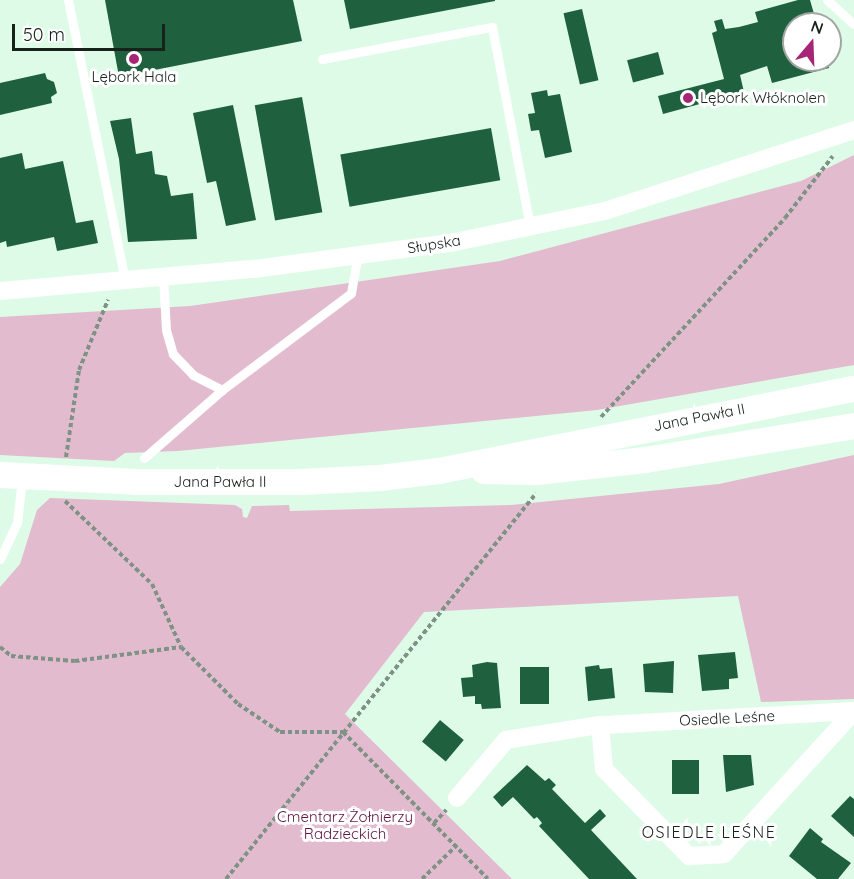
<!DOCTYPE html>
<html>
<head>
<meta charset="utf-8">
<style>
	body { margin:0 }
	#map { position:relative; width:854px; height:879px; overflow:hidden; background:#defbe8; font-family:Quicksand,sans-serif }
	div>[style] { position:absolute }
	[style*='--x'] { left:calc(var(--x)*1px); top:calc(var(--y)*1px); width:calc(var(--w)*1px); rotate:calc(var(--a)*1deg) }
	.green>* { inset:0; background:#e3bbce }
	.building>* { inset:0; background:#1f613f; transform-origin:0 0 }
	.path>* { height:4px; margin-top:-2px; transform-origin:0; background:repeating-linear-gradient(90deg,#7e9285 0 4.5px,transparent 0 7.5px) }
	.lane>* { height:9px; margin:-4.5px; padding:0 4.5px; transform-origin:4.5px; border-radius:4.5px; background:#fff }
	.street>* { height:18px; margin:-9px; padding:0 9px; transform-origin:9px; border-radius:9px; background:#fff }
	.secondary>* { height:26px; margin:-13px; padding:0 13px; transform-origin:13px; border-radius:13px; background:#fff }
	.dots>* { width:16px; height:16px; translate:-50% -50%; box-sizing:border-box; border:3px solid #fff; border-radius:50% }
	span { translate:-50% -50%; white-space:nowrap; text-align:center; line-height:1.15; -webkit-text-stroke:6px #fff; paint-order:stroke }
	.poi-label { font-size:15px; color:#17221b }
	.left { translate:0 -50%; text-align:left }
	.street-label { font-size:15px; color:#17221b }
	.park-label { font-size:15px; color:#5e1441 }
	.neighbourhood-label { font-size:16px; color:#17221b; letter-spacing:1.5px }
	.north { position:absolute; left:782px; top:12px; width:60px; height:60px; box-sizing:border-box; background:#fff; border:2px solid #a2a7a4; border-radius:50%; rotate:19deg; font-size:16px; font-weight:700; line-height:24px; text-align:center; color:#17221b }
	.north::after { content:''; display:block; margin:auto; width:21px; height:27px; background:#a62575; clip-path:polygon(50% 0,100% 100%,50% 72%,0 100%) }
	.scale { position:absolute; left:12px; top:24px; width:153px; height:27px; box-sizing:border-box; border:3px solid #17221b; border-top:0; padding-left:8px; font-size:18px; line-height:21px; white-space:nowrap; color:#17221b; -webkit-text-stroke:4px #fff; paint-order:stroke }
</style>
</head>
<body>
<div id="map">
	<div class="green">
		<div style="clip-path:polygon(854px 155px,854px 365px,597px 410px,178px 451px,125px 453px,114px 461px,0 455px,0 317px,190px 306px,500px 261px,801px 181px)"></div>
		<div style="clip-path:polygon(854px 455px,854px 699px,761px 702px,738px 596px,424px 612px,345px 714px,512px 879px,0 879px,0 587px,20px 564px,37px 510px,50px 498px,235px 505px,242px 509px,243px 517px,247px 518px,252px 506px,289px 505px,290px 511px,511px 505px,719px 484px)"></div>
	</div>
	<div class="building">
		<div style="clip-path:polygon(105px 0,293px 0,302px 41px,119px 77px)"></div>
		<div style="clip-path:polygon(344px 0,495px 0,495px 1px,350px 29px)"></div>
		<div style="clip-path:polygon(798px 0,810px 0,817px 24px,794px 24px,794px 60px,827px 60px,829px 68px,772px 83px,767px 66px,740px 75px,744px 92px,663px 114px,658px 96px,724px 79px,712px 33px,717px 31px,714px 21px,722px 19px,725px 29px,739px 27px,758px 22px,755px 12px)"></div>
		<div style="left:582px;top:9px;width:73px;height:19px;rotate:77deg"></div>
		<div style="left:658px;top:52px;width:23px;height:32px;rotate:75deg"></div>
		<div style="clip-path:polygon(45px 73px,47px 79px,54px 82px,57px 93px,51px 97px,52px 103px,0 115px,0 83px)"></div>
		<div style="clip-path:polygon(547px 90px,548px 96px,560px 94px,572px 152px,545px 158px,539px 130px,531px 131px,528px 114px,535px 113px,531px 93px)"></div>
		<div style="left:302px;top:97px;width:117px;height:48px;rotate:80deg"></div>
		<div style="clip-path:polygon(233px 105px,256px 220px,226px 226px,216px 181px,207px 183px,193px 113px)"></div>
		<div style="clip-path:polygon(131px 118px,136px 154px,152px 151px,155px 174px,167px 176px,171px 196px,193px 193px,197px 239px,128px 242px,119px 159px,110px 121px)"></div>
		<div style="left:491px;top:128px;width:53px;height:153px;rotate:80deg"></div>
		<div style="clip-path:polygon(22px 153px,25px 169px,63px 161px,76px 223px,93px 220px,98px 243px,57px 251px,54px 237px,7px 247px,6px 241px,0 243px,0 158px)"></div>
		<div style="clip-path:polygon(735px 652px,738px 678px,729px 679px,729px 689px,702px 691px,698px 655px)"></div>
		<div style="clip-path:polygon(674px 661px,673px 693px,645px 692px,643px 664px)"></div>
		<div style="clip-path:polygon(487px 662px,497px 663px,501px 708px,482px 709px,481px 704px,475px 704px,475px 696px,463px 697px,461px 678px,473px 677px,472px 665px)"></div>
		<div style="clip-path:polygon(599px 665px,600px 669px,612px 668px,615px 698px,588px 701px,585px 667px)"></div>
		<div style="left:549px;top:667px;width:37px;height:29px;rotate:90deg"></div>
		<div style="left:440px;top:720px;width:31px;height:28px;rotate:40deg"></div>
		<div style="clip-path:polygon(723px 755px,751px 755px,754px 785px,726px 792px)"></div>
		<div style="left:672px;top:760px;width:27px;height:34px"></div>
		<div style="clip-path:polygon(527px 765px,545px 781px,549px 778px,556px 785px,552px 789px,585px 823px,600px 809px,606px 816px,591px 830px,637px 879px,589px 879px,539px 826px,542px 823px,537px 817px,534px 819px,513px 797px,502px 807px,493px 797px)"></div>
		<div style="clip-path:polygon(850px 796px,854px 799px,854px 837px,831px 816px)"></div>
		<div style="clip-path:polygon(810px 828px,823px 839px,821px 842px,851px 863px,838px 879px,817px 879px,789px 856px)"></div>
	</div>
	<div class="path">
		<div style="--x:601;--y:417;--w:271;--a:-47.2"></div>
		<div style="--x:785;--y:218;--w:78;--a:-52.3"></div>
		<div style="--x:66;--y:457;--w:88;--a:-81.5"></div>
		<div style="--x:79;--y:370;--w:76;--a:-67.5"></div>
		<div style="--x:65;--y:501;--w:120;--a:43.7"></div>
		<div style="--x:152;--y:584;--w:69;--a:65.3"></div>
		<div style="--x:181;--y:647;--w:81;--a:45"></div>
		<div style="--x:238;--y:704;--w:50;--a:33.7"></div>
		<div style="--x:280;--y:732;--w:63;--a:0"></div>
		<div style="--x:343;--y:732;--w:206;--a:45.4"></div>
		<div style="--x:0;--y:647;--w:14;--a:39"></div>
		<div style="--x:11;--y:656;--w:64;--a:4.5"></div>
		<div style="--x:75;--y:661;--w:107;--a:-7.5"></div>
		<div style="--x:434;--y:823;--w:18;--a:-47"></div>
		<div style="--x:226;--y:879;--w:495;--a:-51.2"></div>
		<div style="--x:422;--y:879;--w:49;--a:-44.2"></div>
	</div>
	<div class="lane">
		<div style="--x:68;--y:0;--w:285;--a:78.5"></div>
		<div style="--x:827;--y:0;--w:36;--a:42"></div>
		<div style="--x:322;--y:59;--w:173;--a:-10.7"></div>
		<div style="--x:492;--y:27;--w:203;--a:79.2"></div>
		<div style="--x:163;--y:276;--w:54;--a:86.8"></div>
		<div style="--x:166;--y:330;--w:25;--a:74"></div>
		<div style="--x:173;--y:354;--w:29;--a:46"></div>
		<div style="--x:193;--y:375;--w:33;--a:27"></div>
		<div style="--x:144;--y:458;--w:103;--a:-41.1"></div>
		<div style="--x:222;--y:390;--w:161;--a:-36.9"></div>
		<div style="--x:351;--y:293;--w:39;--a:-80"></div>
		<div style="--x:0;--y:559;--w:40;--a:-65"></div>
		<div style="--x:17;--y:523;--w:44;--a:-83.5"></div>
	</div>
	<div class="street">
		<div style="--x:0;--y:291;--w:255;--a:-5"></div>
		<div style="--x:254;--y:269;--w:198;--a:-7.6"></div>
		<div style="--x:450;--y:243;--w:158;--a:-11.7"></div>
		<div style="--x:605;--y:211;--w:262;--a:-18"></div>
		<div style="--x:854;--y:711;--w:254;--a:176.8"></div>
		<div style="--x:600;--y:725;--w:44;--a:84.8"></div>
		<div style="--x:604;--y:769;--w:122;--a:45.7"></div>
		<div style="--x:689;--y:856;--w:35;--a:-3"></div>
		<div style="--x:724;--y:854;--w:193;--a:-47.7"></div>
		<div style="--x:457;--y:798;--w:76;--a:-49.8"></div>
		<div style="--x:506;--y:740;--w:95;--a:-9.1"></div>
	</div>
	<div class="secondary">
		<div style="--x:484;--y:471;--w:53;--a:1.1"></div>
		<div style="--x:537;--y:472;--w:109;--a:-6.3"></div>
		<div style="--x:645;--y:460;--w:212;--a:-9.2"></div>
		<div style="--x:0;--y:475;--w:136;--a:2.9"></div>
		<div style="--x:136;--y:482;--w:165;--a:0"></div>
		<div style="--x:301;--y:482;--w:79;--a:-2.9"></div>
		<div style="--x:380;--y:478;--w:59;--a:-6.8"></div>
		<div style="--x:439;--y:471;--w:423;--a:-11.2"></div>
	</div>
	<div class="dots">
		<div style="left:134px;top:59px;background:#a62575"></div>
		<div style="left:688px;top:98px;background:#a62575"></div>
	</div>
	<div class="poi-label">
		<span style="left:134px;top:77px">Lębork Hala</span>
		<span class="left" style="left:700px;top:98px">Lębork Włóknolen</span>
	</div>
	<div class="street-label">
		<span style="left:434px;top:244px;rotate:-9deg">Słupska</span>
		<span style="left:699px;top:417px;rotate:-11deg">Jana Pawła II</span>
		<span style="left:220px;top:482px">Jana Pawła II</span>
		<span style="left:727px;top:718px;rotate:-3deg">Osiedle Leśne</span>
	</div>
	<div class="park-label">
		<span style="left:345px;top:825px">Cmentarz Żołnierzy<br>Radzieckich</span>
	</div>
	<div class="neighbourhood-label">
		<span style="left:709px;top:832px">OSIEDLE LEŚNE</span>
	</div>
	<div class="north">N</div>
	<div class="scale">50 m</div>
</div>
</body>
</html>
